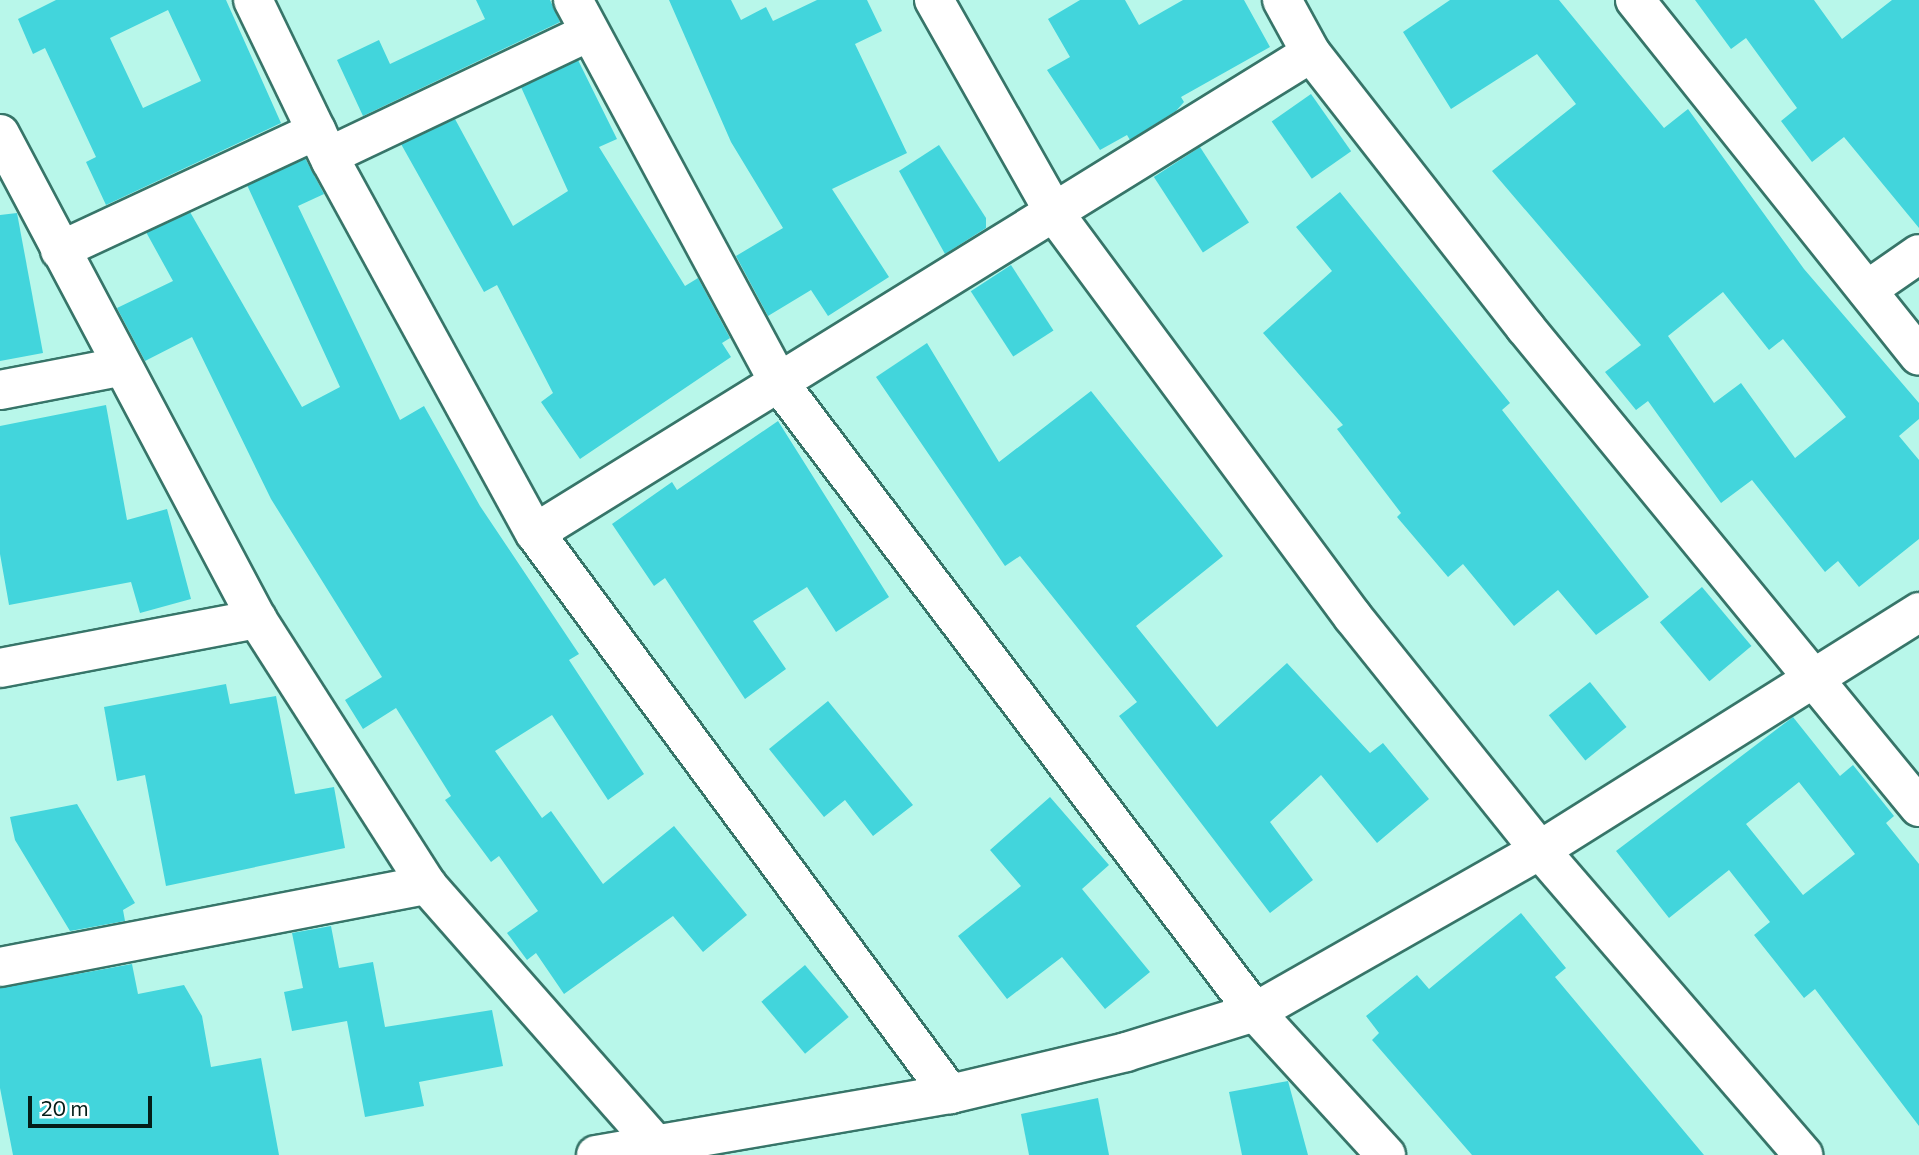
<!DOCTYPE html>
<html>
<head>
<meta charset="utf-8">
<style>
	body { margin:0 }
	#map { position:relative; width:1919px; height:1155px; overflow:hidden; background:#b8f7ea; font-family:Commissioner,sans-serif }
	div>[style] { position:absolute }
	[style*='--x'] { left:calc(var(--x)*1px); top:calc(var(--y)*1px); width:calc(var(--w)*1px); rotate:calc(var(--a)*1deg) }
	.building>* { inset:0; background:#42d5dc; transform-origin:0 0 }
	.roads { filter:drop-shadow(2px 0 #377569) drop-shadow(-2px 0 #377569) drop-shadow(0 2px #377569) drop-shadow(0 -2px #377569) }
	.pedestrian>* { height:37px; margin:-18.5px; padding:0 18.5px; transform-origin:18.5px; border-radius:18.5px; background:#fff }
	.minor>* { height:38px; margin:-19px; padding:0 19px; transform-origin:19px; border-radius:19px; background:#fff }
	.tertiary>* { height:38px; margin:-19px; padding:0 19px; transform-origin:19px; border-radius:19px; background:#fff }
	span { translate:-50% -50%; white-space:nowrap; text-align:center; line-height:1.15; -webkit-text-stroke:6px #fff; paint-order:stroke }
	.scale { position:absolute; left:28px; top:1096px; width:124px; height:32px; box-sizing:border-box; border:4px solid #041d18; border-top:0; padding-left:9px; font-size:21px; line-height:24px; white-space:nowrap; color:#041d18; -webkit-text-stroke:5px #fff; paint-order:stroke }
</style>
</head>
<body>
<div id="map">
	<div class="building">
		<div style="clip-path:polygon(evenodd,56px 0,226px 0,281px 123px,106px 205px,86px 162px,96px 157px,45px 48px,33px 54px,18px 19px,56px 0,168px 10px,201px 81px,143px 108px,110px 38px,168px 10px)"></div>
		<div style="clip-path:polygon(476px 0,550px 0,560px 22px,363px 116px,337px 60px,379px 40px,390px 64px,485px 19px)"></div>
		<div style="clip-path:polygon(669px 0,731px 0,741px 20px,766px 7px,773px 21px,817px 0,867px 0,882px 31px,855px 44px,907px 153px,832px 189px,889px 277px,828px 316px,811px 290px,768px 316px,736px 256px,783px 228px,731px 142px)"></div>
		<div style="clip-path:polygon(1080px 0,1125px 0,1139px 25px,1183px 0,1244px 0,1270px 47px,1181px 97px,1184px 102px,1176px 111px,1130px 140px,1127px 135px,1100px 150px,1047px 70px,1070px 57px,1048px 19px)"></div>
		<div style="clip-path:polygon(evenodd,1450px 0,1559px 0,1664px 128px,1688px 109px,1804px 269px,1919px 403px,1919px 419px,1899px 436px,1919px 460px,1919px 539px,1859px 587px,1838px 561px,1825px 572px,1752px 480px,1721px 503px,1648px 401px,1636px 410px,1605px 372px,1641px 345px,1492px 171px,1576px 104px,1537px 54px,1451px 109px,1403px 32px,1450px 0,1723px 292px,1769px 350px,1783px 339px,1846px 417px,1795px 458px,1741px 383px,1714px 403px,1668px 336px,1723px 292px)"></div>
		<div style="clip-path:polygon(1695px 0,1814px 0,1842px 39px,1892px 0,1919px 0,1919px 228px,1844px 137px,1812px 162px,1781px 121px,1797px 108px,1746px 38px,1731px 49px)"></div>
		<div style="clip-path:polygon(578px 60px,617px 139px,599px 147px,685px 286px,698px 278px,730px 338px,722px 343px,731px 357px,580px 459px,541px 402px,553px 393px,497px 285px,484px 292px,401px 144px,455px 119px,513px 226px,568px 191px,521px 87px)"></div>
		<div style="left:1311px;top:94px;width:70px;height:48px;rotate:55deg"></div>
		<div style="clip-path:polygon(939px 145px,986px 218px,986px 228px,945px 254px,899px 171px)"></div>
		<div style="left:1200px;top:147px;width:90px;height:55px;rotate:57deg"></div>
		<div style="clip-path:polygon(305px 158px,324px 194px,298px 206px,400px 420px,424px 406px,480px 506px,579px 654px,569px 660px,644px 774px,608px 800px,552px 715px,495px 751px,542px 818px,551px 811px,603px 884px,674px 826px,747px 915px,703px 952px,673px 916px,564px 994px,536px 953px,527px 960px,507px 933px,538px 911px,499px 856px,491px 862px,445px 800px,451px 796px,396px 708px,363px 729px,345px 700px,382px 677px,271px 499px,192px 337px,145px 361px,117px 308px,173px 281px,146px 232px,190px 212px,302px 407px,340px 387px,247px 185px)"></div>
		<div style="clip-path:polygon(1340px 192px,1510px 403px,1502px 410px,1649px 597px,1596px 635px,1558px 590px,1514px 626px,1463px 564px,1448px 577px,1397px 517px,1401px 513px,1337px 429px,1343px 425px,1263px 333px,1332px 271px,1296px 227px)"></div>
		<div style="clip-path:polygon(17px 213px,43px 353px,0 361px,0 215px)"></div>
		<div style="left:1011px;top:265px;width:78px;height:48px;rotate:57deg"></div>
		<div style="clip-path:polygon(927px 343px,999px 462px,1091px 391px,1223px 556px,1136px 626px,1217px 727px,1287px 663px,1370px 753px,1383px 743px,1429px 799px,1377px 843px,1321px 775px,1270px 822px,1313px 880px,1270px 913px,1119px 716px,1137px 702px,1020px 556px,1005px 566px,876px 377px)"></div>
		<div style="clip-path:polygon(106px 405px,127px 520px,167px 509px,191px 599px,140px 613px,131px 582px,9px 605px,0 554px,0 426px)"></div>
		<div style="clip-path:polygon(778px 421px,889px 597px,836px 632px,807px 587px,753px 621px,786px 669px,745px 699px,665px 578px,654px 586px,612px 524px,672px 482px,677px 490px)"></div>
		<div style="left:1702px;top:587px;width:77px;height:55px;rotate:50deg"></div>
		<div style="left:1590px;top:682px;width:58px;height:53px;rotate:51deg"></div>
		<div style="clip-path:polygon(226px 684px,230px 704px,276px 696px,295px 794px,334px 787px,345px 848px,166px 886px,145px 775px,117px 781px,104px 707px)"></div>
		<div style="clip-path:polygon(828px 701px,913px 805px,873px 836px,845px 800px,824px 817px,769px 749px)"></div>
		<div style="clip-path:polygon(evenodd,1793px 717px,1840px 776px,1853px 765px,1894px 816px,1886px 823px,1919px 864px,1919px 1126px,1815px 989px,1804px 998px,1754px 935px,1770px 922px,1729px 870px,1669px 918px,1616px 851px,1793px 717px,1799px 782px,1855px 854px,1803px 895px,1746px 824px,1799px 782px)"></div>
		<div style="clip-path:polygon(1050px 797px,1109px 865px,1082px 889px,1150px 972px,1105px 1009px,1062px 957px,1007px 999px,958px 936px,1021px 886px,990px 850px)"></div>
		<div style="clip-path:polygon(77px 804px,135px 903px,123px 910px,125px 921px,70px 931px,15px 840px,10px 817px)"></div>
		<div style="clip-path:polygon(1521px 913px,1566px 968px,1555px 977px,1704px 1155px,1472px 1155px,1372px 1040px,1379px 1033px,1366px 1016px,1417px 975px,1429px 989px)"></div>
		<div style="clip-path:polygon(331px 926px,339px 968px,373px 962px,385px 1027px,492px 1010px,503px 1066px,419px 1082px,424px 1106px,365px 1117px,347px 1021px,292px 1031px,284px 992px,303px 988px,292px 933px)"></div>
		<div style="clip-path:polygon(132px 964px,138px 994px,184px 985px,202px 1016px,211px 1067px,261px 1058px,279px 1155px,13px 1155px,0 1088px,0 988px)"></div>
		<div style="left:805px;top:965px;width:68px;height:57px;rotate:50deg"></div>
		<div style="clip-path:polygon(1288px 1081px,1308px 1155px,1242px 1155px,1229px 1092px)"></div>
		<div style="clip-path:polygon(1098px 1098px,1109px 1155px,1029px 1155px,1021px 1114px)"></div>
	</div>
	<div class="roads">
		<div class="pedestrian">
			<div style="--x:329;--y:155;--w:287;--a:-25.4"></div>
			<div style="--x:59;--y:250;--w:284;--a:-25"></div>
		</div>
		<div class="minor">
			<div style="--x:253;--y:0;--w:179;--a:64.2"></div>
			<div style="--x:331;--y:161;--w:424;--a:61.3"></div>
			<div style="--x:535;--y:533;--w:698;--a:53.51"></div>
			<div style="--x:573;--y:0;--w:435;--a:61.7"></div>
			<div style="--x:779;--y:383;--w:789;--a:52.88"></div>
			<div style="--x:1255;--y:1012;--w:194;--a:47.5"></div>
			<div style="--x:1282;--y:0;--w:60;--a:61.3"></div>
			<div style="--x:1311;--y:53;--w:348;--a:52"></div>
			<div style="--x:1525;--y:327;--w:621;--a:50.62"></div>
			<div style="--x:1635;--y:0;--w:455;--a:51.4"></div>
			<div style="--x:0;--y:134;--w:549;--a:62.08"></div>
			<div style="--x:257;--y:619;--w:316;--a:57.4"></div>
			<div style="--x:427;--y:885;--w:360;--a:48.6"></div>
			<div style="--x:1867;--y:290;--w:63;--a:-34.7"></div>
			<div style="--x:0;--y:390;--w:122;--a:-10.9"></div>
			<div style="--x:535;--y:533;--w:912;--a:-31.74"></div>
			<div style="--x:0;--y:668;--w:262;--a:-10.8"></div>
			<div style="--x:0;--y:967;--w:435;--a:-10.9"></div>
		</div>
		<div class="tertiary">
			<div style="--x:934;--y:0;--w:246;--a:60.5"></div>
			<div style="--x:1055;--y:214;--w:501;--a:53.52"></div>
			<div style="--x:1353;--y:617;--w:299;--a:51.3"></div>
			<div style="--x:1540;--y:850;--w:403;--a:49.2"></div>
			<div style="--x:596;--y:1155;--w:359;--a:-9.8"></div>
			<div style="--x:950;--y:1094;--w:181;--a:-13.4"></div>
			<div style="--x:1126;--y:1052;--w:135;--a:-17.2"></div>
			<div style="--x:1255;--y:1012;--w:328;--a:-29.6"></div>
			<div style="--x:1540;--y:850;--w:448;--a:-32.1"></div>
		</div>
	</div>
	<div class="scale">20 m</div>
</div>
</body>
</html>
